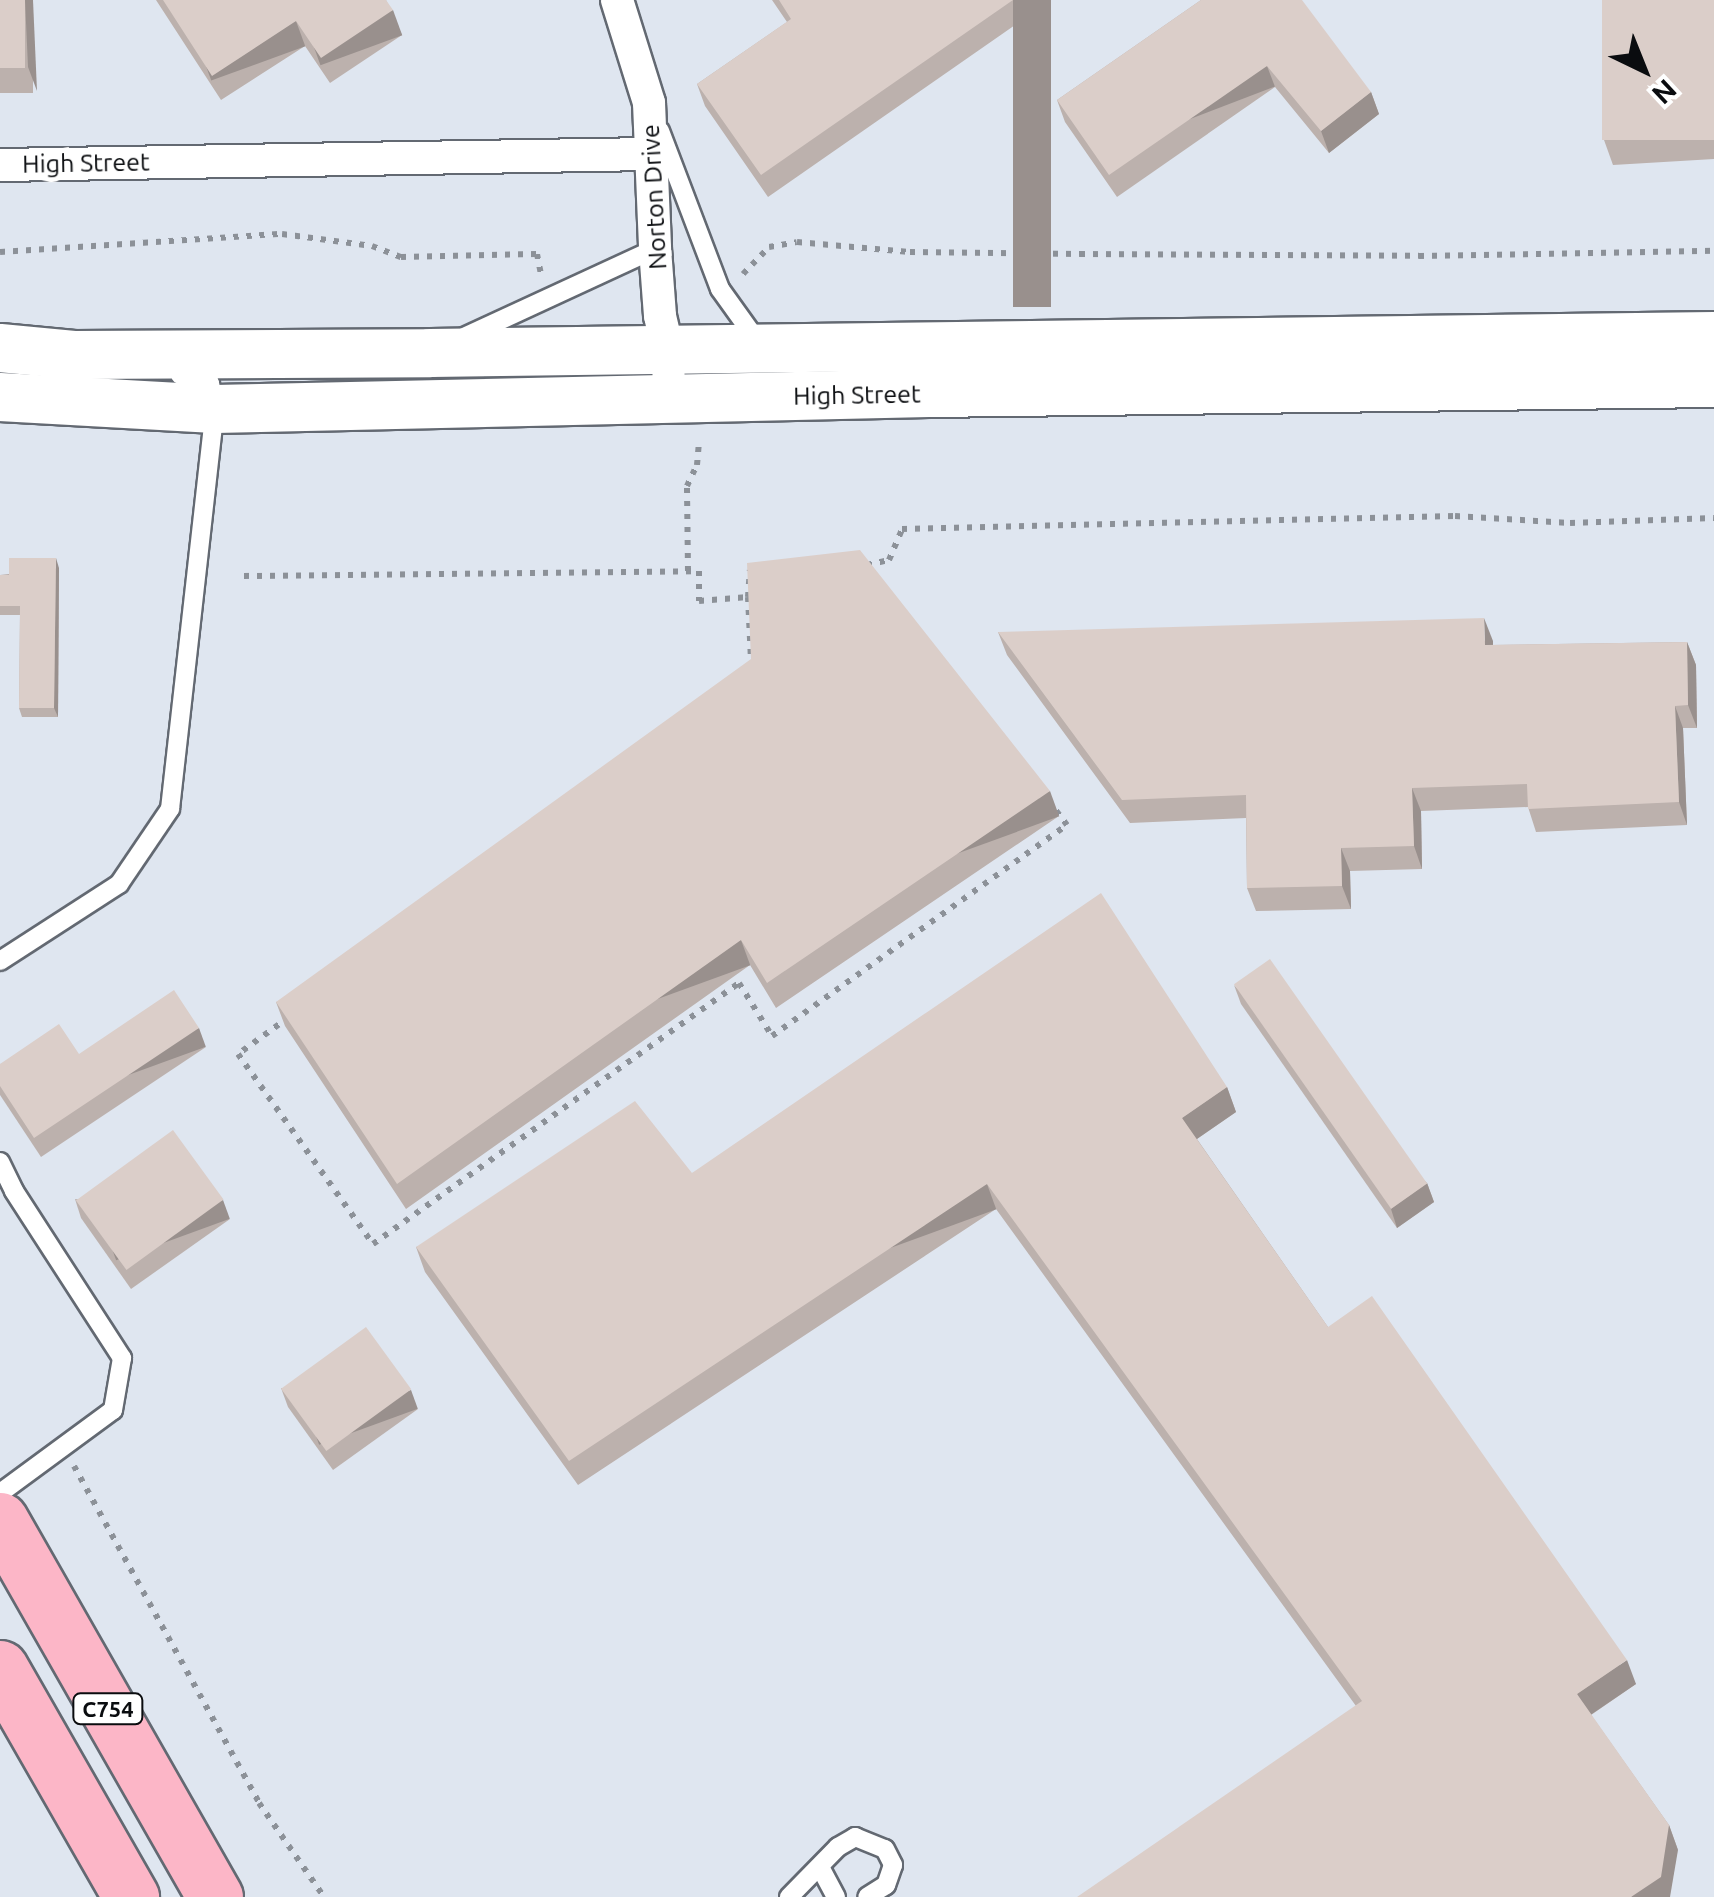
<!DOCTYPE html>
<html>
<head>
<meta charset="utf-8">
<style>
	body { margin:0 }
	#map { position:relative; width:1714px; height:1897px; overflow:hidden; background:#dfe6f0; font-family:Ubuntu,sans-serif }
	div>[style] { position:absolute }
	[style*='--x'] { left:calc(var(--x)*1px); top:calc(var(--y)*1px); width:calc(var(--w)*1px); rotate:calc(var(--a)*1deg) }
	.path>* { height:6px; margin-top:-3px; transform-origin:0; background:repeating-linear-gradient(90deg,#8c9198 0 5px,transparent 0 13px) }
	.roads { filter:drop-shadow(2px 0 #636972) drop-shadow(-2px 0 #636972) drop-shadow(0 2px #636972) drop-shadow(0 -2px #636972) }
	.service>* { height:18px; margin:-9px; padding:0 9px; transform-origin:9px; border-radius:9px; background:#fff }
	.minor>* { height:32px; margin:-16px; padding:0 16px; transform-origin:16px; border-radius:16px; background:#fff }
	.secondary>* { height:48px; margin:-24px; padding:0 24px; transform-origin:24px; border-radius:24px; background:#fff }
	.trunk>* { height:55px; margin:-27.5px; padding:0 27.5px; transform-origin:27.5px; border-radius:27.5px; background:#fcb6c7 }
	.wall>* { inset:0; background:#bcb1ad; transform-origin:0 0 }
	.shaded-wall>* { inset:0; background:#99908d; transform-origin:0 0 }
	.building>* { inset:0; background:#dbcec9; transform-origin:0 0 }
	span { translate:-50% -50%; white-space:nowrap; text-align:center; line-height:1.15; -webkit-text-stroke:10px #fff; paint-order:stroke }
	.shield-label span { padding:2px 8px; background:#fff; border:2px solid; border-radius:8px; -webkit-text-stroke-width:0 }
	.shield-label { font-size:22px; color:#0a0c0f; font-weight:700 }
	.street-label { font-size:25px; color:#0a0c0f }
	.north { position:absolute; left:1594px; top:20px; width:100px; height:100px; -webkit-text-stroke:8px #fff; paint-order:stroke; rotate:137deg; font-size:28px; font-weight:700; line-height:40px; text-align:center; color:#0a0c0f }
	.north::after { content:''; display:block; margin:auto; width:35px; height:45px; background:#0a0c0f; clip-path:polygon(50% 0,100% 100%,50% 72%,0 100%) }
</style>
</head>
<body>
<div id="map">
	<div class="path">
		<div style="--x:0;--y:252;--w:283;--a:-3.7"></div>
		<div style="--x:282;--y:234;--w:91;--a:7.6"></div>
		<div style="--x:372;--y:246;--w:31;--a:21"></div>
		<div style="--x:401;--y:257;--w:136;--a:-1.3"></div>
		<div style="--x:537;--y:254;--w:20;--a:79"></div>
		<div style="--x:743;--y:274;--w:37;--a:-46"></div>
		<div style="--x:769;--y:247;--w:28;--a:-10"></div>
		<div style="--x:797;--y:242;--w:113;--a:5.1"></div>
		<div style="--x:910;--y:252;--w:170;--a:0.7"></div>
		<div style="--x:1080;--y:254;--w:339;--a:0.3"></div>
		<div style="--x:1419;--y:256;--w:295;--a:-1"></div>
		<div style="--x:867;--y:565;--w:23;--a:-13"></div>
		<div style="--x:889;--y:560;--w:34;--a:-67"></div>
		<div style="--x:902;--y:529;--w:553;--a:-1.35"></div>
		<div style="--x:1455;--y:516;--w:115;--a:3.5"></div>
		<div style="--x:1570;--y:523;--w:144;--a:-2"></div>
		<div style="--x:688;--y:571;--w:85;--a:-90.7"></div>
		<div style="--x:687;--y:486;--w:23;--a:-65"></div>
		<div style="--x:697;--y:465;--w:25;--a:-85"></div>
		<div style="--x:244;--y:576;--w:455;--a:-0.6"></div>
		<div style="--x:699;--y:571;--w:30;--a:90"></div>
		<div style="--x:699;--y:601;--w:49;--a:-4.7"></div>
		<div style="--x:748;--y:597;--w:27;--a:-86"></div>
		<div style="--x:748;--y:597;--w:64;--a:87.3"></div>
		<div style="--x:289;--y:1017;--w:63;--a:144"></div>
		<div style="--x:238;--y:1054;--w:233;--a:54.6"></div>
		<div style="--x:373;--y:1244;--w:450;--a:-35.5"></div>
		<div style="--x:739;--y:983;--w:62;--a:58.1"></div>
		<div style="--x:772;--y:1036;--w:363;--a:-35.6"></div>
		<div style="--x:1067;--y:825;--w:21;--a:-127"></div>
		<div style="--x:74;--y:1466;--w:384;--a:61.2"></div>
		<div style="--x:259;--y:1803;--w:114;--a:55.3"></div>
	</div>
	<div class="roads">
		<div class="service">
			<div style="--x:660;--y:131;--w:169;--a:69.2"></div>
			<div style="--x:720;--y:289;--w:65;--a:54.4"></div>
			<div style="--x:462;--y:338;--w:213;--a:-24.8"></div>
			<div style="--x:0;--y:961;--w:142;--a:-32.9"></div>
			<div style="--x:119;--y:884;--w:91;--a:-55.8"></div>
			<div style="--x:170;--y:809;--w:403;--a:-83.6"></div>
			<div style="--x:215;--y:409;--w:26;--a:-101"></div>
			<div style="--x:210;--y:383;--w:31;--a:-165"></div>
			<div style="--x:0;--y:1162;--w:32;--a:64"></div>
			<div style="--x:14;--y:1191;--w:199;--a:57.1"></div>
			<div style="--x:122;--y:1358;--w:53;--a:99.8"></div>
			<div style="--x:113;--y:1410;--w:140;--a:143.7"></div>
			<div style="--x:820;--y:1867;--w:34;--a:62"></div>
			<div style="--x:789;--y:1897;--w:70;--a:-45.6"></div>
			<div style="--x:838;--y:1847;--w:20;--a:-30"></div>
			<div style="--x:855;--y:1837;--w:32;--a:22"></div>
			<div style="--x:885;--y:1849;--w:18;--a:63"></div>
			<div style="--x:893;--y:1865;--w:21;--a:109"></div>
			<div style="--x:886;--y:1885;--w:22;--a:148"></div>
		</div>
		<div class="minor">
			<div style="--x:617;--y:0;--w:108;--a:72.7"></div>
			<div style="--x:649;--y:103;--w:146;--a:87.6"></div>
			<div style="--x:655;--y:249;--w:67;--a:85.7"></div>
			<div style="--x:660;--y:316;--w:35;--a:77"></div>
			<div style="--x:668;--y:350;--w:49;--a:88.8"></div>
			<div style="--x:0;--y:165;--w:652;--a:-0.97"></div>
		</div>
		<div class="secondary">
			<div style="--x:0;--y:348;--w:74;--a:5.4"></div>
			<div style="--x:74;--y:355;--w:356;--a:-0.3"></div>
			<div style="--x:430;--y:353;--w:1284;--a:-0.76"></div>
			<div style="--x:0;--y:397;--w:215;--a:3.2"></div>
			<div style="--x:215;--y:409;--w:714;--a:-1.28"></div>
			<div style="--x:929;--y:393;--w:785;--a:-0.73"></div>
		</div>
		<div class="trunk">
			<div style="--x:0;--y:1520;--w:434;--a:60.3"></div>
			<div style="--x:0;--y:1668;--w:264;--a:60.2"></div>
		</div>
	</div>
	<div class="wall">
		<div style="left:0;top:0;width:33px;height:93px"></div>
		<div style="clip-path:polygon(156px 0,386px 0,402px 35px,330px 83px,305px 46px,221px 100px)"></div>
		<div style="clip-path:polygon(772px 0,1051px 0,768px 197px,705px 106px,697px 84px,787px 22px)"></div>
		<div style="clip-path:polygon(1201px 0,1371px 92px,1379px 114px,1329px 153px,1275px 87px,1117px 197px,1065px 122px,1057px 100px)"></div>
		<div style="clip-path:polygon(1714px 0,1714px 159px,1613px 165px,1604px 140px)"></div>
		<div style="clip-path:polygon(59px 568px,58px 717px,22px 717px,19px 708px,20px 615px,0 615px,0 575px)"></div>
		<div style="clip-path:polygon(998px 632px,1493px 641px,1493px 645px,1687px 642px,1696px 665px,1697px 728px,1683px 728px,1687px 825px,1536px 832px,1528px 807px,1421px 811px,1422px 869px,1350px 871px,1351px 909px,1256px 911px,1247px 888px,1246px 818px,1130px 823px,1007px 655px)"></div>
		<div style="clip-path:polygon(1059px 816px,776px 1008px,750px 965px,406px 1209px,285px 1026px,276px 1002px)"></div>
		<div style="clip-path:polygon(1234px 985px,1427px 1183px,1434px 1202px,1397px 1228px,1241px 1004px)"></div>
		<div style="clip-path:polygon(206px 1047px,41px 1157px,0 1095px,0 1064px,79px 1054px)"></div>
		<div style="clip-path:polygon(1227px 1087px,1236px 1112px,1197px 1139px,1328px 1327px,1636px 1684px,1591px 1715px,1669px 1825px,1678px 1850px,1356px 1706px,996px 1209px,578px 1485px,425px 1272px,416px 1247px,692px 1173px)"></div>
		<div style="clip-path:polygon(75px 1199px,230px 1219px,131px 1289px,81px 1218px)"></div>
		<div style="clip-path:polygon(281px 1388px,418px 1409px,333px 1470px,288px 1407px)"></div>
	</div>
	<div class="shaded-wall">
		<div style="clip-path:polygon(25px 0,33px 0,37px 91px,28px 67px)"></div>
		<div style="left:1013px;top:0;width:38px;height:307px"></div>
		<div style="left:393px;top:10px;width:27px;height:87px;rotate:70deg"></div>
		<div style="left:296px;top:21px;width:27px;height:100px;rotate:70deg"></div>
		<div style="left:1267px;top:66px;width:22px;height:192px;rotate:69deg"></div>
		<div style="clip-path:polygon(1371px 92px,1379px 114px,1329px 153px,1321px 131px)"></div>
		<div style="clip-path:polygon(56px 558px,59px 568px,58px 717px,54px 708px)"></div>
		<div style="clip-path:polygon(1484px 618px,1493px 641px,1493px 668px,1485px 645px)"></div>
		<div style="clip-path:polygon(1687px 642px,1696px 665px,1697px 728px,1688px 705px)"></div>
		<div style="clip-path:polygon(1675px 706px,1683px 728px,1687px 825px,1679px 802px)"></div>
		<div style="clip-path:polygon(1412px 788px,1421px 811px,1422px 869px,1414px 846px)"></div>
		<div style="left:1050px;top:791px;width:27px;height:342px;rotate:70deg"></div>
		<div style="clip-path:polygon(1341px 848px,1350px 871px,1351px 909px,1342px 886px)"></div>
		<div style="left:741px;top:940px;width:27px;height:422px;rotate:70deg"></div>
		<div style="left:199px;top:1028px;width:20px;height:198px;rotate:70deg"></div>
		<div style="clip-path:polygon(1227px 1087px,1236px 1112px,1191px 1143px,1182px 1118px)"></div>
		<div style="clip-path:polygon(1427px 1183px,1434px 1202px,1397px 1228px,1391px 1209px)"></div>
		<div style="left:987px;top:1184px;width:27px;height:501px;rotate:70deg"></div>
		<div style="left:223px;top:1200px;width:20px;height:121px;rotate:70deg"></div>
		<div style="left:411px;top:1390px;width:20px;height:105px;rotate:70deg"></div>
		<div style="clip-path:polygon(1627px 1660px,1636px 1684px,1586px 1718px,1577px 1694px)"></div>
		<div style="clip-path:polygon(1669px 1825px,1678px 1850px,1670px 1897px,1631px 1897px)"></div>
	</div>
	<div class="building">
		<div style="left:0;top:0;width:25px;height:68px"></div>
		<div style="clip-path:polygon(163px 0,386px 0,393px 10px,321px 58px,296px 21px,212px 76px)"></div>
		<div style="clip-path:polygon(779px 0,1013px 0,761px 175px,697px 84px,791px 19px)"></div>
		<div style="clip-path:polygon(1201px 0,1302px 0,1371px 92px,1321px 131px,1267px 66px,1109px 175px,1057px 100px)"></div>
		<div style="left:1602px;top:0;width:112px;height:140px"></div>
		<div style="clip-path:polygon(860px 550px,1050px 791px,767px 983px,741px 940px,397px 1184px,276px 1002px,751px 659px,747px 563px)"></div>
		<div style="clip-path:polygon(9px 558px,56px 558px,54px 708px,19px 708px,20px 606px,0 606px,0 575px,9px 575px)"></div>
		<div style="clip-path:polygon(1484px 618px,1485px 645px,1687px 642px,1688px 705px,1675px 706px,1679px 802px,1528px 809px,1527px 784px,1412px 788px,1414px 846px,1341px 848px,1342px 886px,1247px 888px,1246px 795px,1122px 800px,998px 632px)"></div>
		<div style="clip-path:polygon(1101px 893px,1227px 1087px,1182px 1118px,1328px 1327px,1372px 1296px,1627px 1660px,1577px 1694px,1669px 1825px,1661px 1877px,1631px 1897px,1077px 1897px,1362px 1701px,987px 1184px,569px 1461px,416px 1247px,635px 1101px,692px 1173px)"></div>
		<div style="left:1270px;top:959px;width:274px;height:44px;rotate:55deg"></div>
		<div style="clip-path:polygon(174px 990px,199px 1028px,34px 1138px,0 1086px,0 1064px,59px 1024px,79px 1054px)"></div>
		<div style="left:173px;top:1130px;width:86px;height:120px;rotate:54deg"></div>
		<div style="left:366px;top:1327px;width:77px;height:105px;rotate:54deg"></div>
	</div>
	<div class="shield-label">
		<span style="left:108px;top:1709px">C754</span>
	</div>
	<div class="street-label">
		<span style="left:86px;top:163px;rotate:-1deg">High Street</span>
		<span style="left:654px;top:197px;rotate:-93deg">Norton Drive</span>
		<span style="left:857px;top:395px;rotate:-1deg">High Street</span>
	</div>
	<div class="north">N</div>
</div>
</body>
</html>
